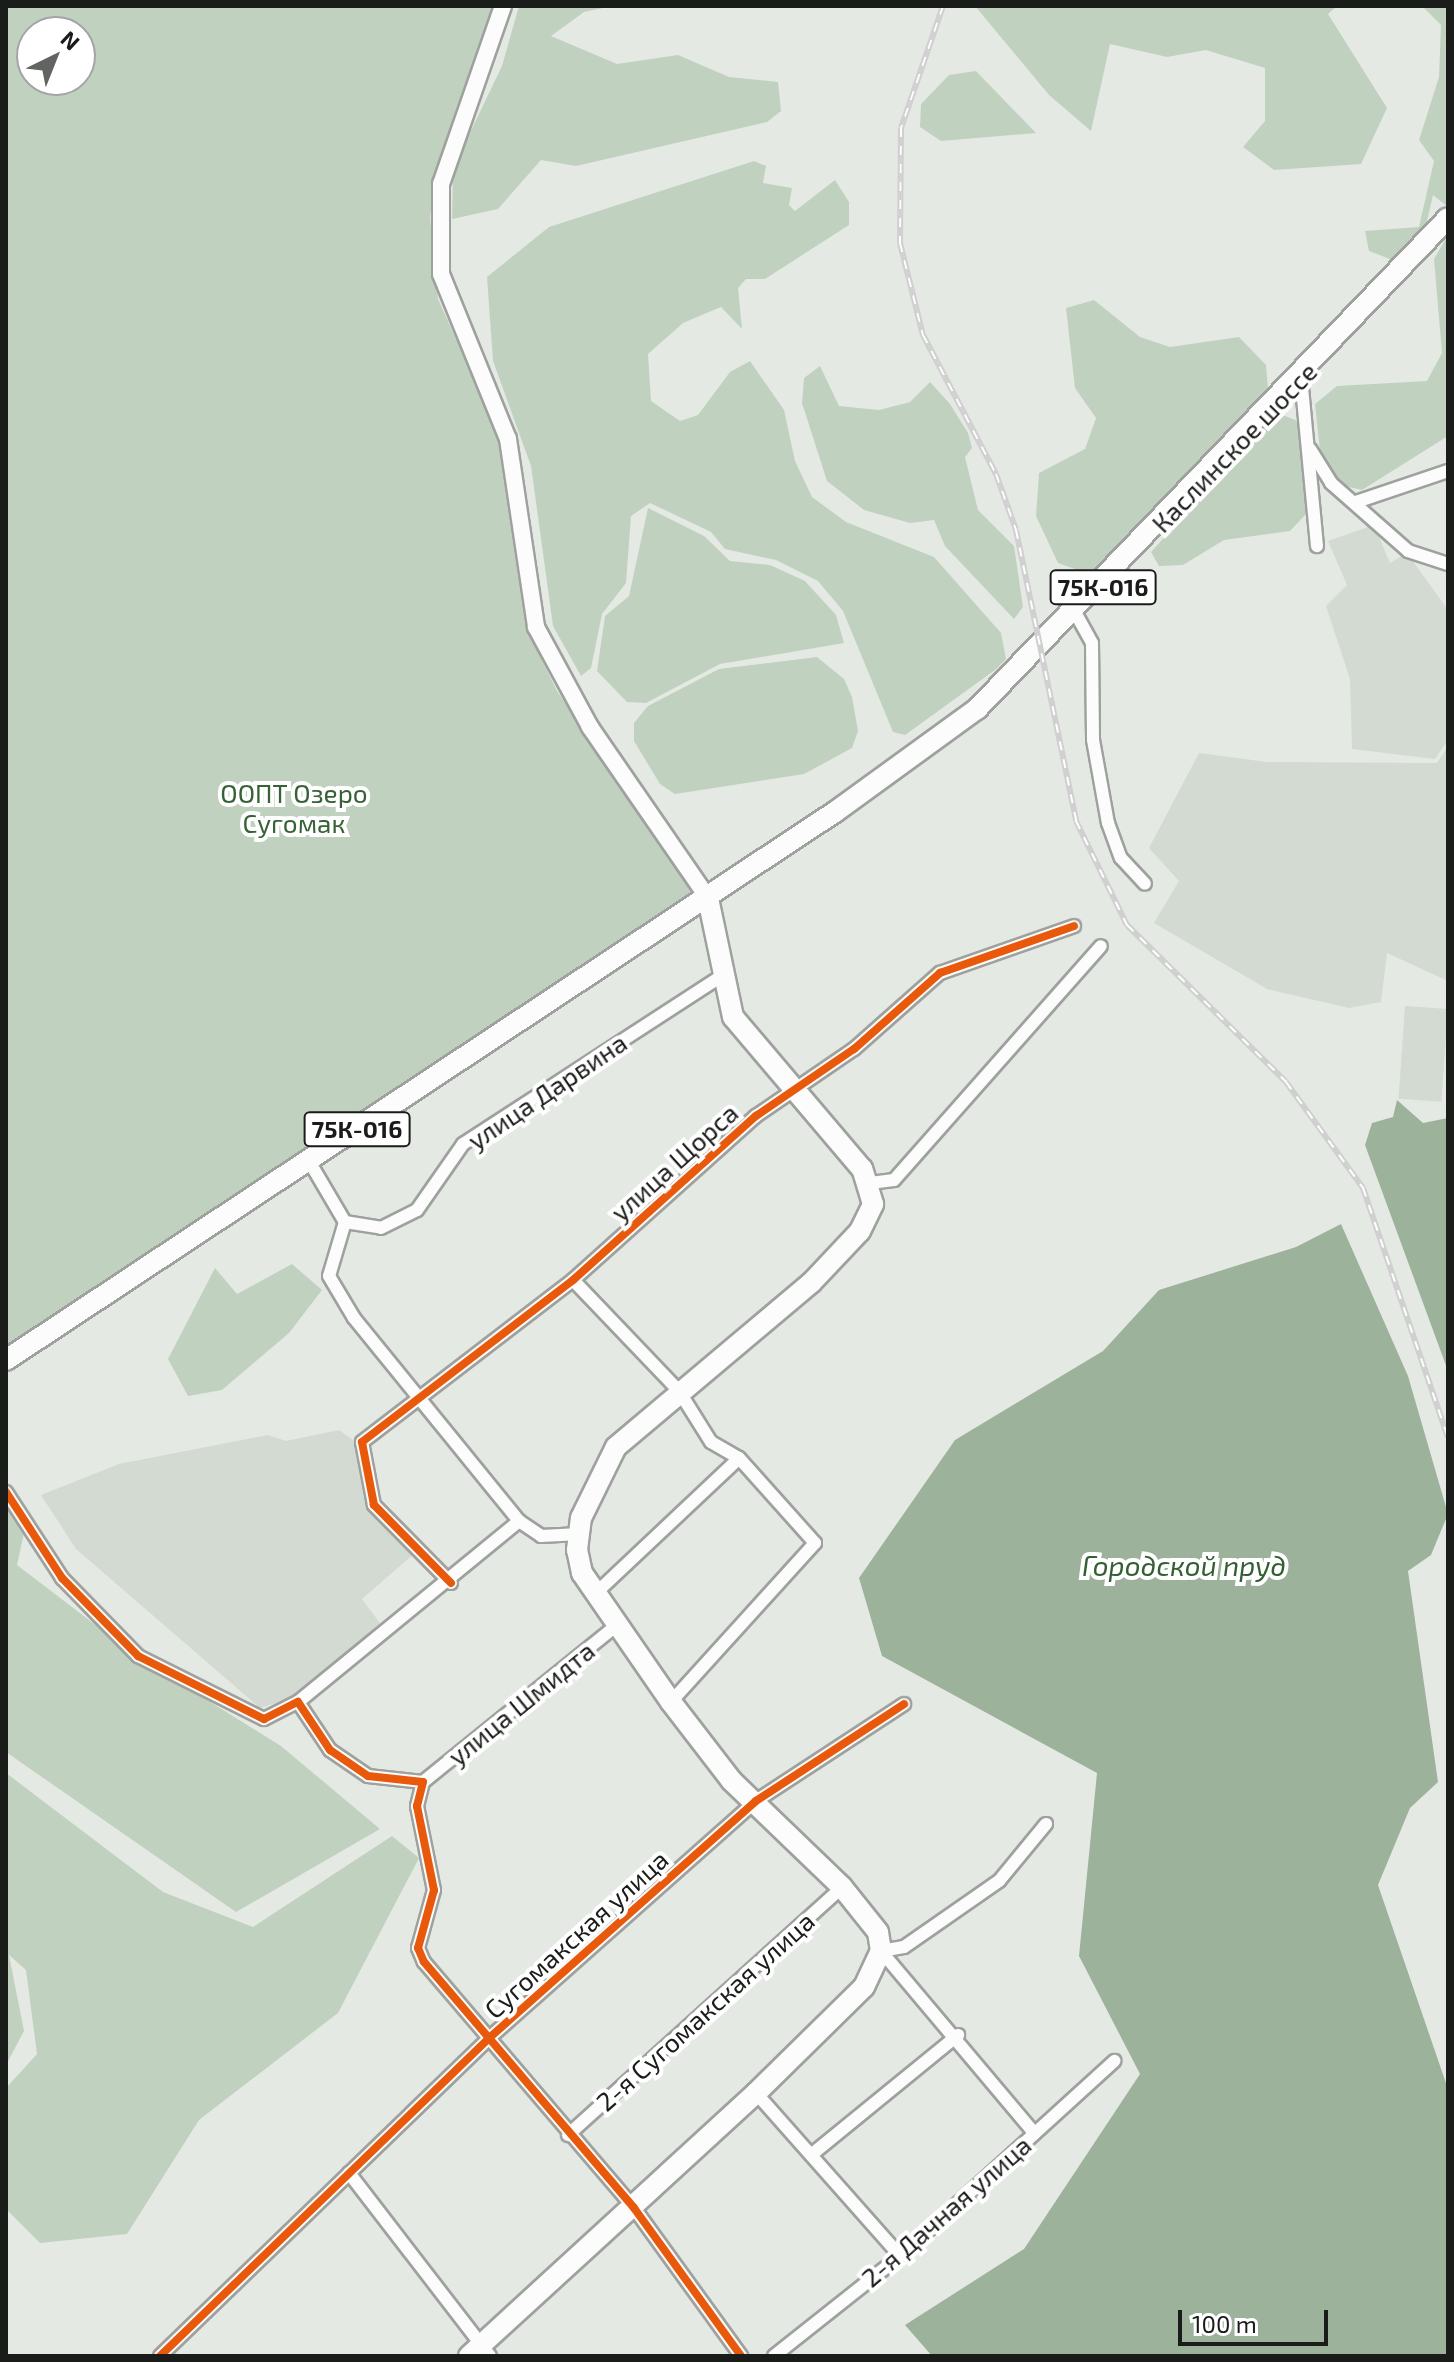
<!DOCTYPE html>
<html>
<head>
<meta charset="utf-8">
<style>
	body { margin:0 }
	#map { position:relative; width:1454px; height:2362px; overflow:hidden; background:#e5e9e4; font-family:"Exo 2",sans-serif }
	div>[style] { position:absolute }
	[style*='--x'] { left:calc(var(--x)*1px); top:calc(var(--y)*1px); width:calc(var(--w)*1px); rotate:calc(var(--a)*1deg) }
	.built>* { inset:0; background:#d2dad1; transform-origin:0 0 }
	.green>* { inset:0; background:#c0d2bf }
	.water>* { inset:0; background:#9db29b }
	.roads { filter:drop-shadow(2px 0 #9ea19e) drop-shadow(-2px 0 #9ea19e) drop-shadow(0 2px #9ea19e) drop-shadow(0 -2px #9ea19e) }
	.minor>* { height:12px; margin:-6px; padding:0 6px; transform-origin:6px; border-radius:6px; background:#fbfcfb }
	.tertiary>* { height:16px; margin:-8px; padding:0 8px; transform-origin:8px; border-radius:8px; background:#fbfcfb }
	.primary>* { height:20px; margin:-10px; padding:0 10px; transform-origin:10px; border-radius:10px; background:#fbfcfb }
	.rail>* { height:6px; margin-top:-3px; transform-origin:0; background:repeating-linear-gradient(90deg,#fff 0 9px,#cfd0cf 0 18px); box-sizing:border-box; border-block:2px solid #cfd0cf }
	.cycleway>* { height:8px; margin:-4px; padding:0 4px; transform-origin:4px; border-radius:4px; background:#e8590c }
	span { translate:-50% -50%; white-space:nowrap; text-align:center; line-height:1.15; -webkit-text-stroke:8px #fff; paint-order:stroke }
	.shield-label span { padding:2px 6px; background:#fff; border:2px solid; border-radius:6px; -webkit-text-stroke-width:0 }
	.shield-label { font-size:24px; color:#1a1c1a; font-weight:700 }
	.street-label { font-size:26px; color:#1a1c1a }
	.park-label { font-size:26px; color:#366236 }
	.water-label { font-size:28px; color:#335f33; font-style:italic }
	.frame { position:absolute; inset:0; border:8px solid #1a1c1a; pointer-events:none }
	.north { position:absolute; left:16px; top:16px; width:80px; height:80px; box-sizing:border-box; background:#fff; border:2px solid #a3a4a3; border-radius:50%; rotate:43deg; font-size:22px; font-weight:700; line-height:32px; text-align:center; color:#1a1c1a }
	.north::after { content:''; display:block; margin:auto; width:28px; height:36px; background:#616461; clip-path:polygon(50% 0,100% 100%,50% 72%,0 100%) }
	.scale { position:absolute; left:1178px; top:2310px; width:150px; height:36px; box-sizing:border-box; border:4px solid #1a1c1a; border-top:0; padding-left:10px; font-size:24px; line-height:28px; white-space:nowrap; color:#1a1c1a; -webkit-text-stroke:6px #fff; paint-order:stroke }
</style>
</head>
<body>
<div id="map">
	<div class="built">
		<div style="clip-path:polygon(1374px 525px,1390px 563px,1407px 553px,1448px 610px,1448px 740px,1435px 759px,1352px 749px,1350px 679px,1326px 606px,1347px 585px,1328px 541px)"></div>
		<div style="clip-path:polygon(1448px 746px,1448px 981px,1387px 953px,1381px 1002px,1349px 1008px,1267px 989px,1154px 923px,1179px 881px,1149px 848px,1199px 753px,1267px 762px,1437px 763px)"></div>
		<div style="left:1405px;top:1006px;width:43px;height:93px;rotate:4deg"></div>
		<div style="clip-path:polygon(339px 1430px,360px 1445px,370px 1502px,416px 1552px,362px 1599px,380px 1623px,303px 1695px,260px 1708px,76px 1549px,41px 1495px,119px 1464px,268px 1435px,286px 1441px)"></div>
	</div>
	<div class="green">
		<div style="clip-path:polygon(evenodd,6px 6px,498px 6px,440px 157px,430px 217px,438px 299px,503px 444px,528px 632px,557px 691px,693px 891px,6px 1353px,6px 6px,32px 32px,80px 32px,80px 80px,32px 80px,32px 32px)"></div>
		<div style="clip-path:polygon(519px 6px,612px 6px,584px 12px,551px 36px,617px 64px,678px 55px,729px 77px,778px 82px,781px 111px,767px 122px,576px 166px,541px 160px,498px 209px,452px 219px,453px 168px,502px 66px)"></div>
		<div style="clip-path:polygon(975px 6px,1337px 6px,1328px 14px,1387px 108px,1361px 164px,1274px 170px,1243px 147px,1265px 121px,1265px 68px,1206px 50px,1167px 57px,1110px 44px,1091px 131px,1049px 95px)"></div>
		<div style="clip-path:polygon(1422px 6px,1448px 6px,1448px 207px,1433px 195px,1425px 230px,1395px 261px,1369px 251px,1365px 231px,1419px 227px,1434px 161px,1419px 140px,1439px 77px,1441px 25px)"></div>
		<div style="clip-path:polygon(976px 71px,1036px 133px,941px 141px,920px 127px,921px 104px,949px 75px)"></div>
		<div style="clip-path:polygon(754px 161px,766px 166px,763px 183px,792px 188px,789px 205px,795px 211px,835px 180px,849px 202px,849px 225px,765px 279px,746px 279px,738px 288px,742px 329px,721px 307px,683px 323px,648px 354px,651px 401px,680px 421px,698px 415px,730px 372px,750px 361px,784px 410px,795px 461px,812px 497px,846px 522px,934px 557px,1001px 633px,1006px 659px,995px 670px,905px 735px,893px 732px,843px 611px,818px 581px,776px 560px,725px 549px,711px 532px,650px 503px,631px 516px,626px 583px,602px 614px,591px 668px,581px 676px,553px 626px,531px 466px,493px 361px,487px 277px,549px 227px)"></div>
		<div style="clip-path:polygon(1448px 235px,1448px 436px,1362px 490px,1336px 484px,1320px 451px,1315px 404px,1337px 386px,1427px 381px,1442px 353px,1434px 259px)"></div>
		<div style="clip-path:polygon(1094px 300px,1140px 337px,1170px 347px,1239px 337px,1266px 365px,1268px 390px,1089px 574px,1058px 563px,1036px 516px,1039px 473px,1085px 449px,1096px 418px,1075px 388px,1066px 308px)"></div>
		<div style="clip-path:polygon(820px 366px,839px 406px,879px 410px,910px 402px,930px 382px,950px 404px,968px 433px,972px 448px,965px 457px,978px 510px,1014px 546px,1023px 607px,1014px 619px,945px 546px,934px 520px,910px 523px,864px 510px,827px 481px,802px 403px,804px 378px)"></div>
		<div style="clip-path:polygon(1278px 413px,1300px 422px,1307px 513px,1290px 531px,1224px 540px,1183px 565px,1159px 566px,1151px 552px)"></div>
		<div style="clip-path:polygon(648px 508px,704px 536px,730px 561px,770px 565px,805px 581px,836px 615px,844px 643px,720px 664px,646px 703px,627px 702px,597px 671px,605px 616px,629px 596px)"></div>
		<div style="clip-path:polygon(817px 657px,844px 679px,852px 697px,858px 731px,852px 748px,804px 774px,675px 794px,660px 784px,634px 741px,634px 723px,648px 706px,719px 669px)"></div>
		<div style="clip-path:polygon(292px 1264px,322px 1290px,289px 1333px,222px 1390px,188px 1396px,168px 1359px,215px 1268px,237px 1294px)"></div>
		<div style="clip-path:polygon(6px 1501px,26px 1524px,17px 1565px,135px 1655px,281px 1746px,380px 1829px,236px 1912px,6px 1752px)"></div>
		<div style="clip-path:polygon(6px 1773px,163px 1892px,253px 1927px,392px 1836px,419px 1858px,338px 2013px,199px 2120px,127px 2234px,40px 2243px,6px 2209px,6px 2088px,37px 2054px,26px 1970px,9px 1955px,24px 2031px,6px 2065px)"></div>
	</div>
	<div class="water">
		<div style="clip-path:polygon(1397px 1100px,1423px 1123px,1448px 1118px,1448px 1371px,1365px 1145px,1372px 1123px,1393px 1117px)"></div>
		<div style="clip-path:polygon(1341px 1224px,1408px 1376px,1448px 1514px,1431px 1555px,1408px 1571px,1438px 1782px,1410px 1808px,1378px 1885px,1448px 2089px,1448px 2356px,932px 2356px,905px 2325px,1024px 2249px,1140px 2074px,1079px 1956px,1097px 1773px,882px 1656px,859px 1578px,955px 1440px,1103px 1351px,1159px 1290px,1296px 1247px)"></div>
	</div>
	<div class="roads">
		<div class="minor">
			<div style="--x:1301;--y:377;--w:170;--a:84.6"></div>
			<div style="--x:1310;--y:449;--w:40;--a:58"></div>
			<div style="--x:1331;--y:483;--w:103;--a:41.4"></div>
			<div style="--x:1408;--y:551;--w:42;--a:18"></div>
			<div style="--x:1356;--y:502;--w:97;--a:-18.6"></div>
			<div style="--x:1076;--y:614;--w:33;--a:61"></div>
			<div style="--x:1092;--y:643;--w:97;--a:89.4"></div>
			<div style="--x:1093;--y:740;--w:84;--a:79.8"></div>
			<div style="--x:1108;--y:823;--w:37;--a:70"></div>
			<div style="--x:1121;--y:858;--w:35;--a:47"></div>
			<div style="--x:309;--y:1161;--w:71;--a:59.5"></div>
			<div style="--x:345;--y:1222;--w:56;--a:106.5"></div>
			<div style="--x:329;--y:1276;--w:49;--a:59.2"></div>
			<div style="--x:354;--y:1318;--w:262;--a:50.9"></div>
			<div style="--x:870;--y:1183;--w:24;--a:-7"></div>
			<div style="--x:894;--y:1180;--w:312;--a:-48.5"></div>
			<div style="--x:345;--y:1222;--w:36;--a:9"></div>
			<div style="--x:381;--y:1228;--w:40;--a:-26.6"></div>
			<div style="--x:417;--y:1210;--w:80;--a:-55.1"></div>
			<div style="--x:463;--y:1144;--w:306;--a:-33"></div>
			<div style="--x:573;--y:1280;--w:153;--a:46.3"></div>
			<div style="--x:679;--y:1391;--w:60;--a:57.9"></div>
			<div style="--x:711;--y:1442;--w:32;--a:30"></div>
			<div style="--x:739;--y:1458;--w:114;--a:48.2"></div>
			<div style="--x:815;--y:1543;--w:215;--a:132.2"></div>
			<div style="--x:6;--y:1492;--w:103;--a:56.9"></div>
			<div style="--x:62;--y:1578;--w:109;--a:45.7"></div>
			<div style="--x:138;--y:1656;--w:141;--a:26.6"></div>
			<div style="--x:264;--y:1719;--w:38;--a:-27"></div>
			<div style="--x:298;--y:1702;--w:58;--a:56.3"></div>
			<div style="--x:330;--y:1750;--w:46;--a:34.4"></div>
			<div style="--x:368;--y:1776;--w:55;--a:6.2"></div>
			<div style="--x:423;--y:1782;--w:25;--a:104"></div>
			<div style="--x:417;--y:1806;--w:86;--a:78.6"></div>
			<div style="--x:434;--y:1890;--w:60;--a:105.4"></div>
			<div style="--x:418;--y:1948;--w:15;--a:67"></div>
			<div style="--x:424;--y:1962;--w:323;--a:49.5"></div>
			<div style="--x:634;--y:2208;--w:183;--a:54.1"></div>
			<div style="--x:451;--y:1583;--w:110;--a:-134.6"></div>
			<div style="--x:374;--y:1505;--w:64;--a:-100.8"></div>
			<div style="--x:362;--y:1442;--w:266;--a:-37.5"></div>
			<div style="--x:573;--y:1280;--w:246;--a:-41.9"></div>
			<div style="--x:756;--y:1116;--w:119;--a:-34.4"></div>
			<div style="--x:854;--y:1049;--w:115;--a:-41.5"></div>
			<div style="--x:940;--y:973;--w:142;--a:-19.3"></div>
			<div style="--x:597;--y:1592;--w:195;--a:-43.3"></div>
			<div style="--x:298;--y:1702;--w:286;--a:-39.3"></div>
			<div style="--x:519;--y:1521;--w:27;--a:34"></div>
			<div style="--x:541;--y:1536;--w:34;--a:-3"></div>
			<div style="--x:423;--y:1782;--w:251;--a:-39"></div>
			<div style="--x:881;--y:1951;--w:238;--a:49.9"></div>
			<div style="--x:881;--y:1951;--w:23;--a:-10"></div>
			<div style="--x:904;--y:1947;--w:116;--a:-34.8"></div>
			<div style="--x:999;--y:1881;--w:74;--a:-50.5"></div>
			<div style="--x:756;--y:2093;--w:217;--a:48.5"></div>
			<div style="--x:568;--y:2135;--w:370;--a:-42.1"></div>
			<div style="--x:811;--y:2155;--w:190;--a:-39.2"></div>
			<div style="--x:349;--y:2173;--w:231;--a:52.4"></div>
			<div style="--x:160;--y:2356;--w:456;--a:-44"></div>
			<div style="--x:488;--y:2039;--w:358;--a:-41.6"></div>
			<div style="--x:756;--y:1801;--w:177;--a:-33.2"></div>
			<div style="--x:774;--y:2356;--w:161;--a:-38.4"></div>
			<div style="--x:900;--y:2256;--w:290;--a:-42.3"></div>
		</div>
		<div class="tertiary">
			<div style="--x:503;--y:6;--w:188;--a:109.2"></div>
			<div style="--x:441;--y:184;--w:90;--a:90"></div>
			<div style="--x:441;--y:274;--w:178;--a:67.9"></div>
			<div style="--x:508;--y:439;--w:190;--a:81.5"></div>
			<div style="--x:536;--y:627;--w:114;--a:61.6"></div>
			<div style="--x:590;--y:727;--w:208;--a:55.4"></div>
		</div>
		<div class="primary">
			<div style="--x:6;--y:1360;--w:994;--a:-33.47"></div>
			<div style="--x:835;--y:812;--w:175;--a:-36"></div>
			<div style="--x:977;--y:709;--w:680;--a:-46.19"></div>
			<div style="--x:469;--y:2356;--w:389;--a:-42.5"></div>
			<div style="--x:756;--y:2093;--w:151;--a:-44.5"></div>
			<div style="--x:864;--y:1987;--w:40;--a:-65"></div>
			<div style="--x:881;--y:1951;--w:19;--a:-99"></div>
			<div style="--x:878;--y:1932;--w:58;--a:-128.7"></div>
			<div style="--x:842;--y:1887;--w:154;--a:-136.1"></div>
			<div style="--x:731;--y:1780;--w:98;--a:-127.6"></div>
			<div style="--x:671;--y:1702;--w:157;--a:-124.6"></div>
			<div style="--x:582;--y:1573;--w:24;--a:-102"></div>
			<div style="--x:577;--y:1550;--w:32;--a:-83"></div>
			<div style="--x:581;--y:1518;--w:79;--a:-63.8"></div>
			<div style="--x:616;--y:1447;--w:255;--a:-40.1"></div>
			<div style="--x:811;--y:1283;--w:71;--a:-46.7"></div>
			<div style="--x:860;--y:1231;--w:30;--a:-64"></div>
			<div style="--x:873;--y:1204;--w:37;--a:-107"></div>
			<div style="--x:862;--y:1169;--w:199;--a:-130.3"></div>
			<div style="--x:733;--y:1017;--w:122;--a:-101.9"></div>
		</div>
	</div>
	<div class="rail">
		<div style="--x:943;--y:6;--w:129;--a:109"></div>
		<div style="--x:901;--y:128;--w:115;--a:90.5"></div>
		<div style="--x:900;--y:243;--w:95;--a:76"></div>
		<div style="--x:923;--y:335;--w:157;--a:62.3"></div>
		<div style="--x:996;--y:474;--w:59;--a:70.3"></div>
		<div style="--x:1016;--y:530;--w:297;--a:78.3"></div>
		<div style="--x:1076;--y:821;--w:116;--a:63.9"></div>
		<div style="--x:1127;--y:925;--w:223;--a:44.6"></div>
		<div style="--x:1286;--y:1082;--w:131;--a:54"></div>
		<div style="--x:1363;--y:1188;--w:263;--a:71.2"></div>
	</div>
	<div class="cycleway">
		<div style="--x:6;--y:1492;--w:103;--a:56.9"></div>
		<div style="--x:62;--y:1578;--w:109;--a:45.7"></div>
		<div style="--x:138;--y:1656;--w:141;--a:26.6"></div>
		<div style="--x:264;--y:1719;--w:38;--a:-27"></div>
		<div style="--x:298;--y:1702;--w:58;--a:56.3"></div>
		<div style="--x:330;--y:1750;--w:46;--a:34.4"></div>
		<div style="--x:368;--y:1776;--w:55;--a:6.2"></div>
		<div style="--x:423;--y:1782;--w:25;--a:104"></div>
		<div style="--x:417;--y:1806;--w:86;--a:78.6"></div>
		<div style="--x:434;--y:1890;--w:60;--a:105.4"></div>
		<div style="--x:418;--y:1948;--w:15;--a:67"></div>
		<div style="--x:424;--y:1962;--w:323;--a:49.5"></div>
		<div style="--x:634;--y:2208;--w:183;--a:54.1"></div>
		<div style="--x:451;--y:1583;--w:110;--a:-134.6"></div>
		<div style="--x:374;--y:1505;--w:64;--a:-100.8"></div>
		<div style="--x:362;--y:1442;--w:266;--a:-37.5"></div>
		<div style="--x:573;--y:1280;--w:246;--a:-41.9"></div>
		<div style="--x:756;--y:1116;--w:119;--a:-34.4"></div>
		<div style="--x:854;--y:1049;--w:115;--a:-41.5"></div>
		<div style="--x:940;--y:973;--w:142;--a:-19.3"></div>
		<div style="--x:160;--y:2356;--w:456;--a:-44"></div>
		<div style="--x:488;--y:2039;--w:358;--a:-41.6"></div>
		<div style="--x:756;--y:1801;--w:177;--a:-33.2"></div>
	</div>
	<div class="shield-label">
		<span style="left:1103px;top:587px">75К-016</span>
		<span style="left:357px;top:1129px">75К-016</span>
	</div>
	<div class="street-label">
		<span style="left:1234px;top:447px;rotate:-46deg">Каслинское шоссе</span>
		<span style="left:547px;top:1091px;rotate:-34deg">улица Дарвина</span>
		<span style="left:674px;top:1162px;rotate:-42deg">улица Щорса</span>
		<span style="left:521px;top:1703px;rotate:-39deg">улица Шмидта</span>
		<span style="left:576px;top:1934px;rotate:-42deg">Сугомакская улица</span>
		<span style="left:705px;top:2011px;rotate:-42deg">2-я Сугомакская улица</span>
		<span style="left:946px;top:2211px;rotate:-41deg">2-я Дачная улица</span>
	</div>
	<div class="park-label">
		<span style="left:294px;top:808px">ООПТ Озеро<br>Сугомак</span>
	</div>
	<div class="water-label">
		<span style="left:1184px;top:1565px">Городской пруд</span>
	</div>
	<div class="frame"></div>
	<div class="north">N</div>
	<div class="scale">100 m</div>
</div>
</body>
</html>
